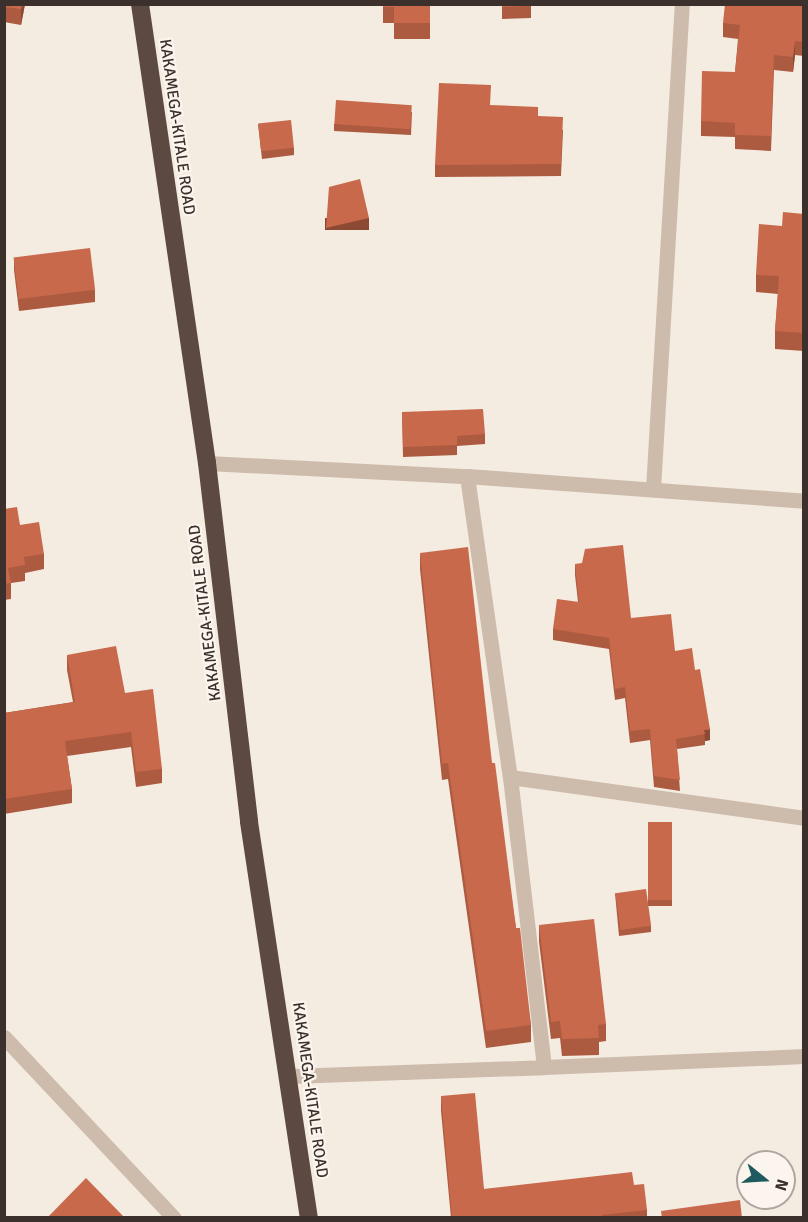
<!DOCTYPE html>
<html>
<head>
<meta charset="utf-8">
<style>
	body { margin:0 }
	#map { position:relative; width:808px; height:1222px; overflow:hidden; background:#f4ebe1; font-family:Signika,sans-serif }
	div>[style] { position:absolute }
	[style*='--x'] { left:calc(var(--x)*1px); top:calc(var(--y)*1px); width:calc(var(--w)*1px); rotate:calc(var(--a)*1deg) }
	.minor>* { height:15px; margin:-7.5px; padding:0 7.5px; transform-origin:7.5px; border-radius:7.5px; background:#cdbbac }
	.highway>* { height:18px; margin:-9px; padding:0 9px; transform-origin:9px; border-radius:9px; background:#5c4a42 }
	.wall>* { inset:0; background:#ac5a40; transform-origin:0 0 }
	.shaded-wall>* { inset:0; background:#8c4a34; transform-origin:0 0 }
	.building>* { inset:0; background:#c8694b; transform-origin:0 0 }
	span { translate:-50% -50%; white-space:nowrap; text-align:center; line-height:1.15; -webkit-text-stroke:4.5px #fbf5ee; paint-order:stroke }
	.street-label { font-size:16px; color:#3b302b }
	.frame { position:absolute; inset:0; border:6px solid #3b302b; pointer-events:none }
	.north { position:absolute; left:736px; top:1150px; width:60px; height:60px; box-sizing:border-box; background:#fbf5ee; border:2px solid #aea6a0; border-radius:50%; rotate:108deg; font-size:16px; font-weight:700; line-height:24px; text-align:center; color:#3b302b }
	.north::after { content:''; display:block; margin:auto; width:21px; height:27px; background:#1f5a5e; clip-path:polygon(50% 0,100% 100%,50% 72%,0 100%) }
</style>
</head>
<body>
<div id="map">
	<div class="minor">
		<div style="--x:207;--y:463;--w:260;--a:2.9"></div>
		<div style="--x:467;--y:476;--w:338;--a:4.2"></div>
		<div style="--x:467;--y:476;--w:304;--a:81.9"></div>
		<div style="--x:510;--y:777;--w:292;--a:83.3"></div>
		<div style="--x:544;--y:1067;--w:260;--a:-2.4"></div>
		<div style="--x:653;--y:489;--w:486;--a:-86.6"></div>
		<div style="--x:510;--y:777;--w:297;--a:7.9"></div>
		<div style="--x:4;--y:1037;--w:248;--a:46.8"></div>
		<div style="--x:290;--y:1076;--w:254;--a:-2"></div>
	</div>
	<div class="highway">
		<div style="--x:140;--y:4;--w:464;--a:81.7"></div>
		<div style="--x:207;--y:463;--w:361;--a:83.3"></div>
		<div style="--x:249;--y:822;--w:401;--a:81.4"></div>
	</div>
	<div class="wall">
		<div style="clip-path:polygon(4px 4px,25px 4px,21px 25px,4px 22px)"></div>
		<div style="clip-path:polygon(383px 4px,430px 4px,430px 39px,394px 39px,394px 23px,383px 23px)"></div>
		<div style="clip-path:polygon(502px 4px,538px 4px,538px 6px,531px 6px,531px 18px,502px 19px)"></div>
		<div style="clip-path:polygon(804px 4px,804px 56px,795px 55px,793px 72px,774px 70px,771px 151px,735px 149px,735px 137px,701px 136px,701px 121px,735px 72px,738px 39px,723px 37px,723px 23px)"></div>
		<div style="clip-path:polygon(490px 105px,563px 130px,561px 176px,435px 177px,435px 165px)"></div>
		<div style="clip-path:polygon(412px 112px,411px 135px,334px 131px,334px 124px)"></div>
		<div style="clip-path:polygon(258px 124px,294px 148px,294px 155px,262px 159px)"></div>
		<div style="clip-path:polygon(804px 214px,804px 351px,775px 349px,775px 331px,778px 294px,756px 292px,756px 275px,782px 226px)"></div>
		<div style="clip-path:polygon(14px 258px,95px 290px,95px 302px,19px 311px,14px 270px)"></div>
		<div style="clip-path:polygon(402px 412px,485px 434px,485px 444px,457px 446px,457px 455px,403px 457px)"></div>
		<div style="clip-path:polygon(4px 509px,20px 525px,44px 554px,44px 569px,25px 573px,25px 581px,11px 583px,11px 599px,4px 600px)"></div>
		<div style="clip-path:polygon(420px 553px,492px 763px,516px 928px,531px 1025px,531px 1042px,486px 1048px,448px 779px,442px 780px,420px 569px)"></div>
		<div style="clip-path:polygon(575px 564px,631px 618px,675px 651px,695px 670px,710px 740px,705px 741px,705px 745px,677px 749px,680px 791px,654px 787px,650px 740px,630px 743px,625px 698px,615px 700px,609px 649px,553px 640px,553px 629px,578px 602px,575px 575px)"></div>
		<div style="clip-path:polygon(67px 655px,125px 693px,162px 769px,162px 783px,136px 787px,131px 747px,67px 756px,72px 789px,72px 803px,4px 814px,4px 713px,73px 702px,67px 670px)"></div>
		<div style="left:648px;top:822px;width:24px;height:84px"></div>
		<div style="clip-path:polygon(615px 893px,651px 926px,651px 932px,619px 936px)"></div>
		<div style="clip-path:polygon(539px 925px,606px 1024px,606px 1041px,599px 1042px,599px 1055px,562px 1056px,560px 1038px,551px 1039px,539px 942px)"></div>
		<div style="clip-path:polygon(441px 1096px,484px 1189px,634px 1185px,647px 1210px,647px 1218px,451px 1218px,441px 1111px)"></div>
	</div>
	<div class="shaded-wall">
		<div style="clip-path:polygon(22px 4px,25px 4px,21px 25px,21px 9px)"></div>
		<div style="clip-path:polygon(795px 41px,795px 55px,793px 72px,793px 57px)"></div>
		<div style="left:369px;top:218px;width:12px;height:44px;rotate:90deg"></div>
		<div style="clip-path:polygon(710px 729px,710px 740px,705px 741px,704px 730px)"></div>
	</div>
	<div class="building">
		<div style="clip-path:polygon(4px 4px,22px 4px,21px 9px,4px 7px)"></div>
		<div style="clip-path:polygon(383px 4px,430px 4px,430px 23px,394px 23px,394px 7px,383px 7px)"></div>
		<div style="clip-path:polygon(502px 4px,531px 4px,531px 6px,502px 7px)"></div>
		<div style="clip-path:polygon(725px 4px,804px 4px,804px 42px,795px 41px,793px 57px,774px 55px,771px 136px,735px 135px,735px 123px,701px 121px,702px 71px,735px 72px,740px 25px,723px 23px)"></div>
		<div style="clip-path:polygon(439px 83px,491px 85px,490px 105px,538px 107px,538px 116px,563px 117px,561px 164px,435px 165px)"></div>
		<div style="left:336px;top:100px;width:76px;height:24px;rotate:4deg"></div>
		<div style="left:291px;top:120px;width:28px;height:33px;rotate:84deg"></div>
		<div style="clip-path:polygon(360px 179px,369px 218px,326px 228px,329px 187px)"></div>
		<div style="clip-path:polygon(783px 212px,804px 214px,804px 333px,775px 331px,779px 276px,756px 275px,759px 224px,782px 226px)"></div>
		<div style="left:90px;top:248px;width:42px;height:77px;rotate:83deg"></div>
		<div style="clip-path:polygon(483px 409px,485px 434px,457px 436px,457px 445px,403px 447px,402px 412px)"></div>
		<div style="clip-path:polygon(17px 507px,20px 525px,39px 522px,44px 554px,24px 557px,25px 565px,8px 568px,11px 583px,4px 584px,4px 509px)"></div>
		<div style="clip-path:polygon(623px 545px,631px 618px,671px 614px,675px 651px,692px 648px,695px 670px,700px 669px,710px 729px,704px 730px,705px 734px,676px 739px,680px 780px,654px 776px,650px 729px,630px 731px,625px 687px,615px 689px,609px 638px,553px 629px,557px 599px,579px 602px,575px 564px,582px 563px,585px 549px)"></div>
		<div style="clip-path:polygon(468px 547px,492px 763px,495px 763px,516px 928px,520px 928px,531px 1025px,486px 1031px,448px 763px,442px 764px,420px 553px)"></div>
		<div style="clip-path:polygon(116px 646px,125px 693px,153px 689px,162px 769px,136px 772px,131px 732px,65px 741px,72px 789px,4px 799px,4px 713px,75px 702px,67px 655px)"></div>
		<div style="left:648px;top:822px;width:24px;height:78px"></div>
		<div style="left:646px;top:889px;width:37px;height:31px;rotate:82deg"></div>
		<div style="clip-path:polygon(594px 919px,606px 1024px,598px 1025px,599px 1038px,562px 1039px,560px 1021px,551px 1022px,539px 925px)"></div>
		<div style="clip-path:polygon(475px 1093px,484px 1189px,632px 1172px,634px 1185px,644px 1184px,647px 1210px,602px 1215px,603px 1218px,452px 1218px,441px 1096px)"></div>
		<div style="clip-path:polygon(86px 1178px,125px 1218px,47px 1218px)"></div>
		<div style="clip-path:polygon(740px 1200px,742px 1218px,662px 1218px,661px 1211px)"></div>
	</div>
	<div class="street-label">
		<span style="left:177px;top:127px;rotate:82deg">KAKAMEGA-KITALE ROAD</span>
		<span style="left:205px;top:613px;rotate:-97deg">KAKAMEGA-KITALE ROAD</span>
		<span style="left:310px;top:1090px;rotate:82deg">KAKAMEGA-KITALE ROAD</span>
	</div>
	<div class="frame"></div>
	<div class="north">N</div>
</div>
</body>
</html>
